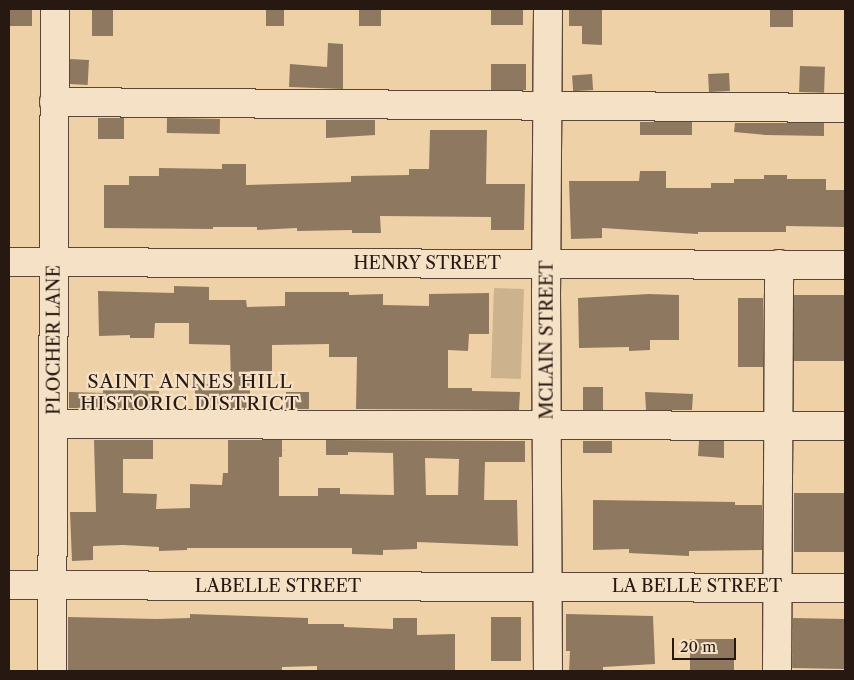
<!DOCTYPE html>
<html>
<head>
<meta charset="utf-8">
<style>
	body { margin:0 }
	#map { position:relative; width:854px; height:680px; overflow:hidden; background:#efd1a8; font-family:"Libre Caslon Text",serif }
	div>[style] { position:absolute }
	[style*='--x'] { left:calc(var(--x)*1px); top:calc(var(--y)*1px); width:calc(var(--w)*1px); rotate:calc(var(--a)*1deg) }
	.green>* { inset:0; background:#cdb28e; transform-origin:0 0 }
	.building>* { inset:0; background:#8f7860; transform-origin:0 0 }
	.roads { filter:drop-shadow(1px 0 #5a4638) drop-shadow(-1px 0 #5a4638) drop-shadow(0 1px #5a4638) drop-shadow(0 -1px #5a4638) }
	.minor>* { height:28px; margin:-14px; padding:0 14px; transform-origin:14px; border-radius:14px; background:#f5e1c6 }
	span { translate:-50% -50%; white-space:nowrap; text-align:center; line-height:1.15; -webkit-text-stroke:4.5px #f5e1c6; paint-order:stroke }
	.street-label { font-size:18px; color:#281812 }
	.neighbourhood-label { font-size:19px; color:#281812; letter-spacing:1px }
	.frame { position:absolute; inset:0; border:10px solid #281812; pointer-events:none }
	.scale { position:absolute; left:672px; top:638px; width:64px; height:22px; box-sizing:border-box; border:2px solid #281812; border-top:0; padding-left:6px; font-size:15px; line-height:18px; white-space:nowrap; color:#281812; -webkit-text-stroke:4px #f5e1c6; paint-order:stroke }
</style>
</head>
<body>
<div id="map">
	<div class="green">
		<div style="left:494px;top:288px;width:30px;height:90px;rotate:2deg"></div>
	</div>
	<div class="building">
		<div style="left:10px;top:9px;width:22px;height:17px"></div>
		<div style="left:92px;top:9px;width:21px;height:27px"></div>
		<div style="left:266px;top:9px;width:18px;height:17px"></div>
		<div style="left:359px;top:9px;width:22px;height:17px"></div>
		<div style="left:491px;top:9px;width:32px;height:16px"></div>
		<div style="clip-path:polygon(569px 9px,602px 9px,602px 45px,582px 44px,582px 26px,569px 26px)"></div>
		<div style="left:770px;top:9px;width:23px;height:18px"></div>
		<div style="clip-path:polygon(328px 43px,343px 44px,343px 89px,289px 87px,290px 64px,327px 67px)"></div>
		<div style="left:70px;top:59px;width:19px;height:25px;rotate:3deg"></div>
		<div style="left:491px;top:64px;width:35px;height:26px"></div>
		<div style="left:800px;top:66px;width:25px;height:26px;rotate:2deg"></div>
		<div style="left:729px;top:73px;width:18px;height:21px;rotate:87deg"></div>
		<div style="left:592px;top:74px;width:16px;height:20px;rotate:86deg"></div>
		<div style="left:98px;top:118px;width:26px;height:21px"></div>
		<div style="left:167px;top:118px;width:53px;height:15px;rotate:1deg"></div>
		<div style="clip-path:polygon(326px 120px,375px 120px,375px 135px,326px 138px)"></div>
		<div style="left:640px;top:122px;width:52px;height:13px"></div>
		<div style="clip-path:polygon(735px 123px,824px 123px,824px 136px,766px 135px,734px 132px)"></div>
		<div style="clip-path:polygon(430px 130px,487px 130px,486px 184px,525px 184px,524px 230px,491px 230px,491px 217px,380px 216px,381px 233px,352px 233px,352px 230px,297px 231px,297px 228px,257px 230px,257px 227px,213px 227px,213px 229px,104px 228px,104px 185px,129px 185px,129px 176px,159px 176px,159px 168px,222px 169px,222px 164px,246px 164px,246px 185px,351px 182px,351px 176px,409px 175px,409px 169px,429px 169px)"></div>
		<div style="clip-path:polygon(640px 171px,666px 171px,666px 188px,711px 188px,711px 183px,734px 183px,734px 179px,764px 179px,764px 175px,787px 175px,787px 179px,826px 179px,826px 190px,845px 190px,845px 227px,786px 226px,786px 232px,698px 232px,698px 234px,602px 228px,602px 238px,571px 239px,569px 181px,639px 181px)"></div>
		<div style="clip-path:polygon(174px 286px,209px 287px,209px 300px,246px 300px,247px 307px,285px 306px,285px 292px,349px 292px,349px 295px,383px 294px,383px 305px,429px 306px,429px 294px,489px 293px,489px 334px,469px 334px,468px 351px,448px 350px,448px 388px,472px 388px,472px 391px,520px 392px,519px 410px,356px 409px,357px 357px,329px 357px,329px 344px,272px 345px,272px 371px,250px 371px,250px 409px,195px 408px,195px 384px,231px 385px,230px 345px,189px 344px,189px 323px,155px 323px,154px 338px,130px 338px,130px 335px,99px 336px,98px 291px,174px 293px)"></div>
		<div style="clip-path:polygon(649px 294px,679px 295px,679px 340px,650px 340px,650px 350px,629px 351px,629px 347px,579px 348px,578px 298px)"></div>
		<div style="left:794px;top:295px;width:51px;height:66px"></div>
		<div style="left:763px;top:298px;width:69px;height:25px;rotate:90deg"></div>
		<div style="left:583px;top:387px;width:20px;height:23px"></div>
		<div style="clip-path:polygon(103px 389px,159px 391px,158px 409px,69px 408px,69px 392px,103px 393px)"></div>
		<div style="left:286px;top:392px;width:23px;height:17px"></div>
		<div style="clip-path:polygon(645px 392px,693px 394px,692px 410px,646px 410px)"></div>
		<div style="clip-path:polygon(evenodd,94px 440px,153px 440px,153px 459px,123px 459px,123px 493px,157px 494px,156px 509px,190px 508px,190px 484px,222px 485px,223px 473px,228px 473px,228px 440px,282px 440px,282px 457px,279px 457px,279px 496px,318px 496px,318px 488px,340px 488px,340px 494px,394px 495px,393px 453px,348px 452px,348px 455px,326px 455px,326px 440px,525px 441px,525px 462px,485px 462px,484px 500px,517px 500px,518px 546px,417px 542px,417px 549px,383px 550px,383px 555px,352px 554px,352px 548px,187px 548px,187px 550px,159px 551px,159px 547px,123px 545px,93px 546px,93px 560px,72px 561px,70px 512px,96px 512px,94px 440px,425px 458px,459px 459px,458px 495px,426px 495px,425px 458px)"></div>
		<div style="left:583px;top:441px;width:29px;height:12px"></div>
		<div style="clip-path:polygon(699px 441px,724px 441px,724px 458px,698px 456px)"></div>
		<div style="left:794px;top:493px;width:51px;height:59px"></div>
		<div style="clip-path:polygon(593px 500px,735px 502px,735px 505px,762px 505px,762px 550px,689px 551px,689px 556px,629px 553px,629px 549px,593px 550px)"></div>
		<div style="clip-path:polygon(190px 614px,308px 618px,308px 624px,344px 624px,344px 627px,393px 629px,393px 618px,417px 618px,417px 635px,455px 634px,455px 671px,317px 671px,317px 666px,282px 667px,282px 671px,68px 670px,68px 617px,156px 619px,190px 618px)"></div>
		<div style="clip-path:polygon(566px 614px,653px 616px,655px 664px,603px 667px,603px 671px,569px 671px,570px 651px,566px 651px)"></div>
		<div style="left:491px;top:617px;width:30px;height:44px"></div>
		<div style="left:793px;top:618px;width:52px;height:50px;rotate:1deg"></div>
		<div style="left:734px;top:639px;width:32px;height:44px;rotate:90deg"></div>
	</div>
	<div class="roads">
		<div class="minor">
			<div style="--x:548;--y:9;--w:284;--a:90.4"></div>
			<div style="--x:546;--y:293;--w:378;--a:89.7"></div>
			<div style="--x:54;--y:102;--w:791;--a:0.43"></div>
			<div style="--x:9;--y:262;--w:836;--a:0.21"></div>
			<div style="--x:53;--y:424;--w:792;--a:0.14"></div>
			<div style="--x:9;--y:585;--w:836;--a:0.21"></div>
			<div style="--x:52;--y:671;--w:662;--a:-89.74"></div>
			<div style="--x:777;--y:671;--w:407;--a:-89.7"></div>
		</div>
	</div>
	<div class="street-label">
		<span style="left:427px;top:263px">HENRY STREET</span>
		<span style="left:54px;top:340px;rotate:-90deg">PLOCHER LANE</span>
		<span style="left:547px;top:340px;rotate:-90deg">MCLAIN STREET</span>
		<span style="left:278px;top:586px">LABELLE STREET</span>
		<span style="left:697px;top:586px">LA BELLE STREET</span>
	</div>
	<div class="neighbourhood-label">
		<span style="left:190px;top:393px">SAINT ANNES HILL<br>HISTORIC DISTRICT</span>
	</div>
	<div class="frame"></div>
	<div class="scale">20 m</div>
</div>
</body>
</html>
